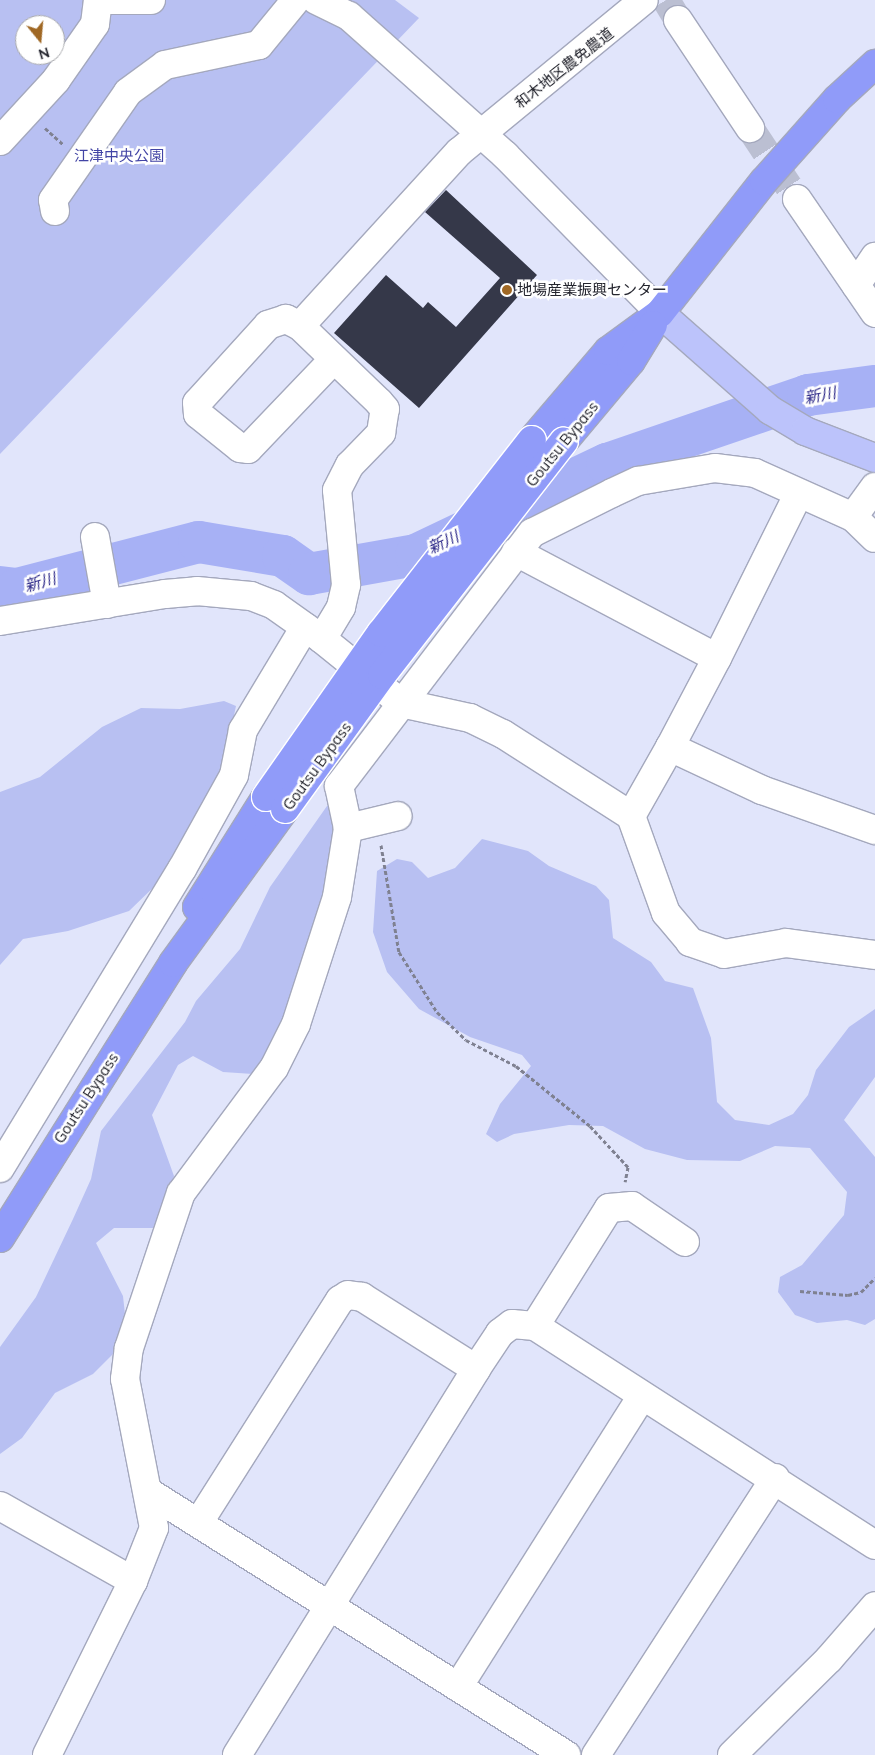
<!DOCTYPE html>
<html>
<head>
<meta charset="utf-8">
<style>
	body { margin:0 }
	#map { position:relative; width:875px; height:1755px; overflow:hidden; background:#e1e5fb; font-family:Mulish,"Noto Sans JP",sans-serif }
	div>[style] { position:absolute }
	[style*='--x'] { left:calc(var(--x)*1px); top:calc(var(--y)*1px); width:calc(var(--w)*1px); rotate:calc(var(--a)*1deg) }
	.green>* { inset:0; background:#b8c0f2 }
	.river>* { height:42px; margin:-21px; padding:0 21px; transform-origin:21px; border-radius:21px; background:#a7b1f5 }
	.building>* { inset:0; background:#353849 }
	.minor-tunnel>* { height:28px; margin-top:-14px; transform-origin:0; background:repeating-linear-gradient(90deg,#bbbfd2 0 28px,transparent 0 42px) }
	.path>* { height:3px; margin-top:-1.5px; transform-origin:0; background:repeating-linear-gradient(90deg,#7f8191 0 4px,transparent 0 6.5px) }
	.roads { filter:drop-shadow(1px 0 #a4a8bd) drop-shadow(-1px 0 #a4a8bd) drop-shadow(0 1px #a4a8bd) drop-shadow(0 -1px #a4a8bd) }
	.minor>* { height:28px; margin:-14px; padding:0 14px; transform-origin:14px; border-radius:14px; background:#fff }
	.major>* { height:28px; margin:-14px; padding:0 14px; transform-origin:14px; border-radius:14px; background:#bcc3fb }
	.highway>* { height:28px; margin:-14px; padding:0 14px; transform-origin:14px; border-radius:14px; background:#909bf9 }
	.bridges { filter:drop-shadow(1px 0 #fff) drop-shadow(-1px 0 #fff) drop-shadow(0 1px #fff) drop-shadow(0 -1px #fff) }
	.highway-bridge>* { height:28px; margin:-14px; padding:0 14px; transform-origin:14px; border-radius:14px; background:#909bf9 }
	.dots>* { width:14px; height:14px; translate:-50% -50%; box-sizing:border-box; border:2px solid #fff; border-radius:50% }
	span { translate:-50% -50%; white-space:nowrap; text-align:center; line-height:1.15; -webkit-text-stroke:5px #fff; paint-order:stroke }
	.street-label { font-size:15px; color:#24252e }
	.park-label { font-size:15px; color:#4244a5 }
	.poi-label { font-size:15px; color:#24252e }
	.left { translate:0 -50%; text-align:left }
	.water-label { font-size:16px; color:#2e2a89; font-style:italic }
	.north { position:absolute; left:15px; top:15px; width:50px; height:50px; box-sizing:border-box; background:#fff; border:1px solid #a7a8ab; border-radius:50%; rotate:163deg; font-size:14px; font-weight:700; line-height:20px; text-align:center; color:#24252e }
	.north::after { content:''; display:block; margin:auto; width:18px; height:22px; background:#a06824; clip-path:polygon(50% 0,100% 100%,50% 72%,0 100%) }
</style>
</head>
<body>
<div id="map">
	<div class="green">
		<div style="clip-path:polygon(evenodd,0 0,395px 0,419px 18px,0 454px,0 0,25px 25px,55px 25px,55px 55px,25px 55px,25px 25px)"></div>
		<div style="clip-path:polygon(224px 701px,236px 706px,221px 777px,160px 881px,129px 911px,68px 931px,23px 939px,0 965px,0 792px,40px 777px,102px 727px,141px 708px,180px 709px)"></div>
		<div style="clip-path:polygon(327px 806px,332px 806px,339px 854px,323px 892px,287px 1030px,253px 1074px,223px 1072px,193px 1056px,178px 1065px,152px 1115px,174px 1176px,166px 1211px,156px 1228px,114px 1228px,96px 1243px,123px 1296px,126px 1323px,119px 1348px,93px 1374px,55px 1393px,22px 1438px,0 1454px,0 1347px,36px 1297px,73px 1219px,91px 1179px,101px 1131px,185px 1022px,196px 1001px,240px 949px,270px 887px)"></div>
		<div style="clip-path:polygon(482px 839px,528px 851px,549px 866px,596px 886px,609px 900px,613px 938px,651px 962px,665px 981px,693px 988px,711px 1038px,717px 1102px,735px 1120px,769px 1125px,793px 1114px,808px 1095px,816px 1070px,849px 1027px,875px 1009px,875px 1077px,844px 1120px,875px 1157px,875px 1319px,865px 1325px,847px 1320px,817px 1323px,795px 1315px,778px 1292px,780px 1277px,802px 1265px,844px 1215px,847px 1192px,810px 1148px,775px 1146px,740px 1161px,687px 1160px,645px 1149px,603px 1126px,569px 1125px,514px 1134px,497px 1142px,486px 1134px,500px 1104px,531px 1066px,522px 1055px,470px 1037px,419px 1009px,387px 972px,373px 932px,377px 871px,397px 859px,412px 862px,428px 878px,455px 868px)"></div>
	</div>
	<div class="river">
		<div style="--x:0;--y:587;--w:17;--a:7"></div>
		<div style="--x:17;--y:589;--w:188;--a:-14.5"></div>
		<div style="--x:199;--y:542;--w:85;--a:9.5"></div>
		<div style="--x:283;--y:556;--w:32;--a:35"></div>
		<div style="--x:309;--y:574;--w:109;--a:-10.1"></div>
		<div style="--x:416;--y:555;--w:212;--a:-25.5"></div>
		<div style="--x:607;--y:464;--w:213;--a:-18.9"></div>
		<div style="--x:808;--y:395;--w:68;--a:-7.7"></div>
	</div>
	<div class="building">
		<div style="clip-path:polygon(446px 190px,537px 275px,419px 408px,334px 333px,386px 275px,423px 308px,428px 302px,456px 327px,500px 278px,425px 212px)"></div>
	</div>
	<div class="minor-tunnel">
		<div style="--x:666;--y:0;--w:23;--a:59"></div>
		<div style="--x:750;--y:128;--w:85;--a:56.5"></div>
	</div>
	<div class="path">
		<div style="--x:45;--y:128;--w:24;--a:42"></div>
		<div style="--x:381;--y:845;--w:109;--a:80.5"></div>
		<div style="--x:399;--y:952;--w:71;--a:57.7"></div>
		<div style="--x:437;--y:1012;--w:40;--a:44"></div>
		<div style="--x:466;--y:1040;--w:56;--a:27.5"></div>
		<div style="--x:516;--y:1066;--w:95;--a:39"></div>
		<div style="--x:590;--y:1126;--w:56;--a:47.2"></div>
		<div style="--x:628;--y:1167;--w:15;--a:101"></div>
		<div style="--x:800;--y:1291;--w:48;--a:4.8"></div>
		<div style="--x:848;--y:1295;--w:13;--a:-13"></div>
		<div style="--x:861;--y:1292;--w:20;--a:-45"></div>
	</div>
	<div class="roads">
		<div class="minor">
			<div style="--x:107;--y:0;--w:44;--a:0"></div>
			<div style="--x:316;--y:0;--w:37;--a:26"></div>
			<div style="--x:349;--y:16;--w:209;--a:41.7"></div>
			<div style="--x:505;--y:155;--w:221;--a:45.5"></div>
			<div style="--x:678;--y:20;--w:130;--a:56.3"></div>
			<div style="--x:0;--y:141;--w:83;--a:-47.4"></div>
			<div style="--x:56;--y:80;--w:68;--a:-55.1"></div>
			<div style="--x:95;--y:24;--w:24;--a:-83"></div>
			<div style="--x:797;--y:199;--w:138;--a:55.6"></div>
			<div style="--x:55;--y:211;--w:11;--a:-100"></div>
			<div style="--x:53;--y:200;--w:131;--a:-55.2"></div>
			<div style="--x:128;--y:92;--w:46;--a:-36.1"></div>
			<div style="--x:165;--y:65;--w:96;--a:-12"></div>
			<div style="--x:259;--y:45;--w:58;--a:-50.6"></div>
			<div style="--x:856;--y:285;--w:34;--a:-56"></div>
			<div style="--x:300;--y:326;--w:236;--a:-47.6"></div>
			<div style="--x:459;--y:152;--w:239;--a:-39.4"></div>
			<div style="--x:853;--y:517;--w:37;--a:-54"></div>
			<div style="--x:95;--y:537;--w:68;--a:79.8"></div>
			<div style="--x:516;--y:552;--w:227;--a:27.8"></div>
			<div style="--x:717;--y:658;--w:101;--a:117.8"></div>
			<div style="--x:670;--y:747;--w:102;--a:25.1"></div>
			<div style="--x:762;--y:790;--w:120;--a:19.5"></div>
			<div style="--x:0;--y:621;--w:167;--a:-9.3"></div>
			<div style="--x:165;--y:594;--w:32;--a:-5"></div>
			<div style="--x:197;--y:591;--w:54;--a:5.3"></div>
			<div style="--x:251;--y:596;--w:25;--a:21"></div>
			<div style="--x:274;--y:605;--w:59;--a:35.3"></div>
			<div style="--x:322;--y:639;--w:102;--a:39"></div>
			<div style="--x:401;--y:703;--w:71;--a:12.3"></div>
			<div style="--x:470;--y:718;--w:37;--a:26"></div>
			<div style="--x:503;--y:734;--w:152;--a:32.6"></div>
			<div style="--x:631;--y:816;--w:79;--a:-60.5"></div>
			<div style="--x:322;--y:639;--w:37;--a:-59"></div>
			<div style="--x:341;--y:607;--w:23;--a:-77"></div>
			<div style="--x:346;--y:585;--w:95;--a:-95.4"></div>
			<div style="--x:337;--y:490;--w:28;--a:-63"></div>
			<div style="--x:350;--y:465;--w:45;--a:-45.9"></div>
			<div style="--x:381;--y:433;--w:24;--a:-81"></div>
			<div style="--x:385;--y:409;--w:9;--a:-131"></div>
			<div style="--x:379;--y:402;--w:110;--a:-136.1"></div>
			<div style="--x:300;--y:326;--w:16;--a:-153"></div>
			<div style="--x:286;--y:319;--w:19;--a:162"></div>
			<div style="--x:268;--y:325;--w:105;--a:132.3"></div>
			<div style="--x:197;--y:403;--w:11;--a:85"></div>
			<div style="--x:198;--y:414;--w:54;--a:39"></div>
			<div style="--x:240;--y:448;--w:8;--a:7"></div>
			<div style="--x:248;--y:449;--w:124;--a:-46.3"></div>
			<div style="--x:717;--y:658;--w:184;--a:-63.6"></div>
			<div style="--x:631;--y:816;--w:103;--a:70.2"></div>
			<div style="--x:666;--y:913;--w:38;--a:50"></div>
			<div style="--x:690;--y:942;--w:36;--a:19"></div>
			<div style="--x:724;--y:954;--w:63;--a:-10.1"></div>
			<div style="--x:786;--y:943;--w:90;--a:7.7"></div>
			<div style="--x:348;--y:828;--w:51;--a:-13.5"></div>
			<div style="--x:0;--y:1168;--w:350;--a:-58.7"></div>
			<div style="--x:182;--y:869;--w:107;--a:-61"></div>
			<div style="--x:234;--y:775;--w:46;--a:-78.7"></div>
			<div style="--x:243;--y:730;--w:120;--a:-59"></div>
			<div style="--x:535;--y:1326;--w:139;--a:-57.9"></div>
			<div style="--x:609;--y:1208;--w:23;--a:-5"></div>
			<div style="--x:632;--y:1206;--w:64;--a:34.2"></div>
			<div style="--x:150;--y:1493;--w:492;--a:32.2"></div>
			<div style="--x:0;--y:1506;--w:153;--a:29.4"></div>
			<div style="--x:199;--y:1522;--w:263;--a:-57.6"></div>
			<div style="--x:340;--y:1300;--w:9;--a:-32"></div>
			<div style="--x:348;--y:1295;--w:14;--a:8"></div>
			<div style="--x:362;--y:1297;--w:135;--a:32.3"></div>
			<div style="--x:458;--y:1687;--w:344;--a:-57.7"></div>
			<div style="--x:47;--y:1755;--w:194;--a:-63.7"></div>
			<div style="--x:133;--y:1581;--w:57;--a:-68.4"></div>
			<div style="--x:154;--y:1528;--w:152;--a:-101"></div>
			<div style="--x:125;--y:1379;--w:31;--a:-83"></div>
			<div style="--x:129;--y:1348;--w:163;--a:-71.5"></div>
			<div style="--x:181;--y:1193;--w:156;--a:-53.4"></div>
			<div style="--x:274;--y:1068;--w:49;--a:-63.4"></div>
			<div style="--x:296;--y:1024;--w:133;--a:-72.1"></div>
			<div style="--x:337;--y:897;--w:70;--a:-80.9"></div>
			<div style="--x:348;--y:828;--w:43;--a:-102.1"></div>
			<div style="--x:339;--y:786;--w:318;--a:-52.7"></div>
			<div style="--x:532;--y:533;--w:89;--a:-26.6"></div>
			<div style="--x:612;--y:493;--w:29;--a:-25"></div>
			<div style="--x:638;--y:481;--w:78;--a:-9.6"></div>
			<div style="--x:715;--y:468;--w:40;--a:7.1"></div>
			<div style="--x:755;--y:473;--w:107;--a:24.2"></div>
			<div style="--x:853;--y:517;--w:30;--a:44"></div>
			<div style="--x:237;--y:1755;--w:454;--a:-58.2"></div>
			<div style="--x:476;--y:1369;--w:43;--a:-56.3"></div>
			<div style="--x:500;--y:1333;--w:15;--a:-37"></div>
			<div style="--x:512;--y:1324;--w:23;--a:5"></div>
			<div style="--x:535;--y:1326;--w:404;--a:32.8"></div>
			<div style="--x:596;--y:1755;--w:330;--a:-57.1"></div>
			<div style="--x:732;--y:1755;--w:136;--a:-44.7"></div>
			<div style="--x:829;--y:1659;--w:70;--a:-49"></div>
		</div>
		<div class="major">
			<div style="--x:660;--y:313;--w:147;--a:41.4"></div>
			<div style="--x:770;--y:410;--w:41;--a:31"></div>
			<div style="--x:805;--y:431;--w:75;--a:21.1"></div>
		</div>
		<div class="highway">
			<div style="--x:532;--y:440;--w:117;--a:-49.5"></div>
			<div style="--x:608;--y:351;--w:64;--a:-36.2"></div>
			<div style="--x:660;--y:313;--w:168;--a:-51.8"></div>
			<div style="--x:764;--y:181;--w:110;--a:-48.3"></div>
			<div style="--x:837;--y:99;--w:52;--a:-42.6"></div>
			<div style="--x:564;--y:441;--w:104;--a:-50.1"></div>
			<div style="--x:631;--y:361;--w:42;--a:-58.6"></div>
			<div style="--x:197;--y:907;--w:130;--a:-57.9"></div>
			<div style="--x:0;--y:1238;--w:325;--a:-57.8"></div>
			<div style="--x:173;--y:963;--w:190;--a:-54"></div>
		</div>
	</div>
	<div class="bridges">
		<div class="highway-bridge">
			<div style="--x:266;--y:797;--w:200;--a:-55"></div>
			<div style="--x:381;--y:633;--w:245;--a:-52"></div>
			<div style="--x:285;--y:809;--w:165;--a:-54.1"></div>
			<div style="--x:382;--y:675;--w:296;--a:-52.1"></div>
		</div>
	</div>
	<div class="dots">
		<div style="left:507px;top:290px;background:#a06824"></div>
	</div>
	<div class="street-label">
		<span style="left:564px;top:68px;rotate:-38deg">和木地区農免農道</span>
		<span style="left:562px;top:444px;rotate:-51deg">Goutsu Bypass</span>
		<span style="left:317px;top:766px;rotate:-54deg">Goutsu Bypass</span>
		<span style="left:86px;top:1098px;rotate:-57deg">Goutsu Bypass</span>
	</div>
	<div class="park-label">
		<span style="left:119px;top:156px">江津中央公園</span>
	</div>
	<div class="poi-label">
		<span class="left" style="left:517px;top:290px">地場産業振興センター</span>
	</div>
	<div class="water-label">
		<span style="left:820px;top:395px;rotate:-11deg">新川</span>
		<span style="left:443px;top:542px;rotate:-25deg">新川</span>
		<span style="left:40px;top:582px;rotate:-16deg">新川</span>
	</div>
	<div class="north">N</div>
</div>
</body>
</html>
